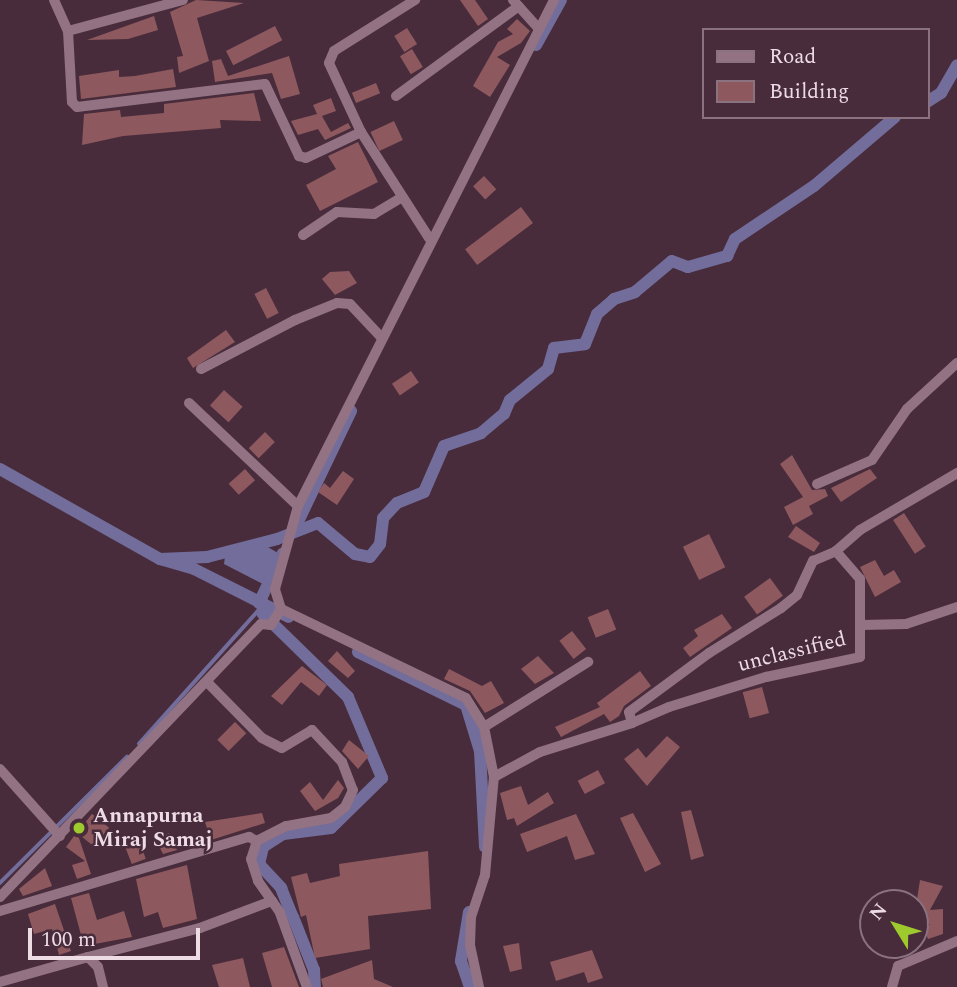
<!DOCTYPE html>
<html>
<head>
<meta charset="utf-8">
<style>
	body { margin:0 }
	#map { position:relative; width:957px; height:987px; overflow:hidden; background:#482c3c; font-family:Spectral,serif }
	div>[style] { position:absolute }
	[style*='--x'] { left:calc(var(--x)*1px); top:calc(var(--y)*1px); width:calc(var(--w)*1px); rotate:calc(var(--a)*1deg) }
	.water>* { inset:0; background:#736d9b }
	.stream>* { height:3.5px; margin:-1.75px; padding:0 1.75px; transform-origin:1.75px; border-radius:1.75px; background:#736d9b }
	.canal>* { height:12px; margin:-6px; padding:0 6px; transform-origin:6px; border-radius:6px; background:#736d9b }
	.building>* { inset:0; background:#8e595e; transform-origin:0 0 }
	.minor>* { height:10px; margin:-5px; padding:0 5px; transform-origin:5px; border-radius:5px; background:#927283 }
	.dots>* { width:19px; height:19px; translate:-50% -50%; box-sizing:border-box; border:4px solid #482c3c; border-radius:50% }
	span { translate:-50% -50%; white-space:nowrap; text-align:center; line-height:1.15; -webkit-text-stroke:5px #482c3c; paint-order:stroke }
	.street-label { font-size:21px; color:#eedce5 }
	.poi-label { font-size:21px; color:#eedce5; font-weight:700 }
	.left { translate:0 -50%; text-align:left }
	.legend { position:absolute; left:702px; top:28px; width:228px; height:91px; box-sizing:border-box; background:#482c3c; border:2px solid #8a7280; margin:0; padding:9px 12px; list-style:none; font-size:21px; color:#eedce5 }
	.legend li { display:flex; align-items:center; gap:14px; height:35px }
	.legend b { width:35px; border:2px solid #8a7280 }
	.north { position:absolute; left:859px; top:889px; width:70px; height:70px; box-sizing:border-box; background:#482c3c; border:2px solid #8a7280; border-radius:50%; rotate:308deg; font-size:19px; font-weight:700; line-height:28px; text-align:center; color:#eedce5 }
	.north::after { content:''; display:block; margin:auto; width:24px; height:32px; background:#9eca2e; clip-path:polygon(50% 0,100% 100%,50% 72%,0 100%) }
	.scale { position:absolute; left:28px; top:928px; width:172px; height:32px; box-sizing:border-box; border:4px solid #eedce5; border-top:0; padding-left:9px; font-size:21px; line-height:24px; white-space:nowrap; color:#eedce5; -webkit-text-stroke:5px #482c3c; paint-order:stroke }
</style>
</head>
<body>
<div id="map">
	<div class="water">
		<div style="clip-path:polygon(266px 546px,278px 553px,263px 584px,224px 564px,225px 557px)"></div>
	</div>
	<div class="stream">
		<div style="--x:139;--y:744;--w:188;--a:-48.2"></div>
		<div style="--x:0;--y:883;--w:179;--a:-44.8"></div>
	</div>
	<div class="canal">
		<div style="--x:536;--y:45;--w:51;--a:-60.9"></div>
		<div style="--x:927;--y:102;--w:17;--a:-33"></div>
		<div style="--x:941;--y:93;--w:32;--a:-60"></div>
		<div style="--x:0;--y:469;--w:184;--a:29.4"></div>
		<div style="--x:160;--y:559;--w:35;--a:16"></div>
		<div style="--x:194;--y:569;--w:106;--a:26.8"></div>
		<div style="--x:294;--y:530;--w:132;--a:-64.4"></div>
		<div style="--x:160;--y:559;--w:47;--a:-2.4"></div>
		<div style="--x:207;--y:557;--w:72;--a:-14.4"></div>
		<div style="--x:277;--y:539;--w:44;--a:-21.3"></div>
		<div style="--x:318;--y:523;--w:48;--a:40"></div>
		<div style="--x:355;--y:554;--w:15;--a:11"></div>
		<div style="--x:370;--y:557;--w:16;--a:-52"></div>
		<div style="--x:380;--y:544;--w:26;--a:-83"></div>
		<div style="--x:383;--y:518;--w:21;--a:-47"></div>
		<div style="--x:397;--y:503;--w:29;--a:-22"></div>
		<div style="--x:424;--y:492;--w:50;--a:-66.5"></div>
		<div style="--x:444;--y:446;--w:39;--a:-19"></div>
		<div style="--x:481;--y:433;--w:30;--a:-40"></div>
		<div style="--x:504;--y:414;--w:15;--a:-67"></div>
		<div style="--x:510;--y:400;--w:49;--a:-39.2"></div>
		<div style="--x:548;--y:369;--w:22;--a:-74"></div>
		<div style="--x:554;--y:348;--w:31;--a:-7"></div>
		<div style="--x:585;--y:344;--w:32;--a:-68"></div>
		<div style="--x:597;--y:314;--w:23;--a:-41"></div>
		<div style="--x:614;--y:299;--w:22;--a:-18"></div>
		<div style="--x:635;--y:292;--w:48;--a:-40"></div>
		<div style="--x:672;--y:261;--w:17;--a:21"></div>
		<div style="--x:688;--y:267;--w:41;--a:-15.8"></div>
		<div style="--x:727;--y:256;--w:19;--a:-65"></div>
		<div style="--x:735;--y:239;--w:95;--a:-33.9"></div>
		<div style="--x:814;--y:186;--w:106;--a:-40.4"></div>
		<div style="--x:259;--y:603;--w:55;--a:-64.4"></div>
		<div style="--x:264;--y:604;--w:10;--a:96"></div>
		<div style="--x:263;--y:614;--w:119;--a:44.3"></div>
		<div style="--x:348;--y:697;--w:88;--a:67.2"></div>
		<div style="--x:382;--y:778;--w:71;--a:135.6"></div>
		<div style="--x:331;--y:828;--w:48;--a:172.9"></div>
		<div style="--x:283;--y:834;--w:24;--a:147"></div>
		<div style="--x:263;--y:847;--w:17;--a:103"></div>
		<div style="--x:259;--y:864;--w:33;--a:47"></div>
		<div style="--x:281;--y:888;--w:31;--a:68"></div>
		<div style="--x:293;--y:917;--w:57;--a:68.4"></div>
		<div style="--x:314;--y:970;--w:17;--a:87"></div>
		<div style="--x:358;--y:652;--w:120;--a:26.1"></div>
		<div style="--x:466;--y:705;--w:48;--a:73.1"></div>
		<div style="--x:480;--y:751;--w:96;--a:87"></div>
		<div style="--x:469;--y:912;--w:50;--a:99.3"></div>
		<div style="--x:461;--y:961;--w:28;--a:71"></div>
	</div>
	<div class="building">
		<div style="clip-path:polygon(196px 0,244px 3px,197px 18px,209px 61px,179px 73px,177px 57px,183px 56px,170px 12px)"></div>
		<div style="clip-path:polygon(460px 0,475px 0,488px 19px,478px 26px)"></div>
		<div style="clip-path:polygon(154px 16px,158px 30px,128px 39px,87px 40px)"></div>
		<div style="clip-path:polygon(517px 19px,530px 31px,521px 43px,497px 57px,510px 65px,490px 97px,473px 86px,498px 42px,513px 34px,507px 29px)"></div>
		<div style="left:275px;top:26px;width:16px;height:55px;rotate:63deg"></div>
		<div style="left:407px;top:28px;width:19px;height:15px;rotate:58deg"></div>
		<div style="left:412px;top:49px;width:21px;height:14px;rotate:59deg"></div>
		<div style="clip-path:polygon(289px 56px,300px 94px,281px 99px,272px 73px,215px 82px,212px 61px,221px 59px,228px 76px)"></div>
		<div style="clip-path:polygon(173px 69px,176px 87px,81px 99px,79px 76px,119px 70px,119px 77px,135px 76px)"></div>
		<div style="left:376px;top:83px;width:11px;height:26px;rotate:68deg"></div>
		<div style="clip-path:polygon(254px 93px,261px 121px,220px 120px,221px 128px,123px 136px,82px 145px,84px 114px,120px 110px,121px 117px,164px 113px,164px 104px)"></div>
		<div style="clip-path:polygon(331px 98px,336px 111px,322px 116px,331px 132px,348px 123px,351px 128px,325px 140px,318px 129px,298px 135px,291px 121px,317px 114px,313px 105px)"></div>
		<div style="left:394px;top:121px;width:21px;height:26px;rotate:65deg"></div>
		<div style="clip-path:polygon(358px 142px,378px 182px,320px 211px,306px 185px,336px 169px,328px 156px)"></div>
		<div style="left:484px;top:176px;width:18px;height:15px;rotate:47deg"></div>
		<div style="left:521px;top:207px;width:20px;height:70px;rotate:53deg"></div>
		<div style="clip-path:polygon(349px 271px,357px 283px,335px 295px,322px 279px,330px 272px)"></div>
		<div style="left:266px;top:288px;width:28px;height:13px;rotate:63deg"></div>
		<div style="clip-path:polygon(226px 330px,235px 342px,193px 368px,187px 358px)"></div>
		<div style="left:411px;top:371px;width:14px;height:23px;rotate:56deg"></div>
		<div style="left:224px;top:390px;width:25px;height:21px;rotate:42deg"></div>
		<div style="left:265px;top:432px;width:14px;height:23px;rotate:45deg"></div>
		<div style="clip-path:polygon(792px 455px,812px 490px,825px 489px,828px 496px,809px 506px,813px 514px,793px 525px,784px 507px,803px 497px,780px 464px)"></div>
		<div style="left:245px;top:469px;width:15px;height:22px;rotate:48deg"></div>
		<div style="clip-path:polygon(870px 469px,877px 478px,841px 502px,831px 488px)"></div>
		<div style="clip-path:polygon(343px 471px,354px 479px,337px 505px,318px 492px,324px 483px,330px 488px)"></div>
		<div style="left:904px;top:513px;width:40px;height:13px;rotate:57deg"></div>
		<div style="clip-path:polygon(796px 526px,820px 543px,814px 552px,788px 537px)"></div>
		<div style="left:709px;top:534px;width:37px;height:29px;rotate:64deg"></div>
		<div style="clip-path:polygon(875px 560px,884px 576px,894px 570px,901px 582px,875px 597px,860px 567px)"></div>
		<div style="left:770px;top:578px;width:22px;height:32px;rotate:54deg"></div>
		<div style="left:608px;top:609px;width:22px;height:22px;rotate:68deg"></div>
		<div style="clip-path:polygon(722px 614px,732px 628px,690px 657px,683px 648px,698px 636px,694px 630px)"></div>
		<div style="left:572px;top:631px;width:23px;height:16px;rotate:52deg"></div>
		<div style="clip-path:polygon(337px 651px,355px 671px,348px 678px,328px 661px)"></div>
		<div style="clip-path:polygon(538px 656px,554px 673px,535px 684px,521px 669px)"></div>
		<div style="clip-path:polygon(302px 666px,327px 685px,319px 696px,301px 682px,282px 705px,271px 696px)"></div>
		<div style="clip-path:polygon(449px 669px,482px 686px,491px 681px,504px 703px,485px 713px,470px 691px,444px 679px)"></div>
		<div style="clip-path:polygon(640px 671px,651px 686px,624px 706px,619px 716px,610px 722px,604px 714px,561px 737px,555px 727px,600px 707px,597px 703px)"></div>
		<div style="left:762px;top:687px;width:27px;height:20px;rotate:75deg"></div>
		<div style="left:235px;top:722px;width:16px;height:25px;rotate:45deg"></div>
		<div style="clip-path:polygon(667px 736px,680px 747px,647px 786px,624px 759px,638px 748px,646px 758px)"></div>
		<div style="clip-path:polygon(349px 740px,369px 756px,358px 769px,342px 751px)"></div>
		<div style="left:598px;top:770px;width:15px;height:23px;rotate:62deg"></div>
		<div style="clip-path:polygon(338px 780px,344px 788px,338px 798px,315px 811px,300px 791px,310px 782px,323px 800px)"></div>
		<div style="clip-path:polygon(521px 786px,528px 805px,548px 792px,554px 803px,517px 826px,514px 818px,507px 820px,500px 793px)"></div>
		<div style="clip-path:polygon(691px 810px,704px 856px,691px 860px,681px 812px)"></div>
		<div style="clip-path:polygon(262px 813px,265px 823px,211px 840px,205px 822px)"></div>
		<div style="clip-path:polygon(633px 813px,661px 864px,645px 872px,620px 818px)"></div>
		<div style="left:92px;top:814px;width:22px;height:24px;rotate:39deg"></div>
		<div style="clip-path:polygon(576px 814px,595px 854px,575px 860px,567px 836px,527px 852px,520px 834px)"></div>
		<div style="clip-path:polygon(77px 832px,91px 874px,77px 879px,72px 865px,85px 861px,66px 847px)"></div>
		<div style="clip-path:polygon(169px 833px,177px 850px,163px 854px,156px 840px)"></div>
		<div style="left:139px;top:841px;width:19px;height:15px;rotate:69deg"></div>
		<div style="clip-path:polygon(428px 851px,431px 909px,368px 916px,370px 949px,315px 958px,306px 915px,301px 917px,291px 877px,307px 873px,310px 883px,340px 876px,339px 864px)"></div>
		<div style="clip-path:polygon(187px 865px,197px 919px,163px 928px,158px 912px,144px 917px,136px 879px)"></div>
		<div style="clip-path:polygon(45px 868px,52px 886px,23px 896px,19px 889px)"></div>
		<div style="clip-path:polygon(920px 880px,943px 886px,930px 910px,943px 909px,943px 934px,928px 939px,923px 927px,930px 925px,915px 912px)"></div>
		<div style="clip-path:polygon(89px 893px,97px 920px,124px 911px,132px 937px,84px 946px,71px 898px)"></div>
		<div style="clip-path:polygon(55px 904px,71px 951px,59px 955px,52px 929px,34px 934px,28px 914px)"></div>
		<div style="clip-path:polygon(519px 943px,522px 969px,510px 972px,503px 946px)"></div>
		<div style="clip-path:polygon(284px 947px,299px 987px,272px 987px,262px 953px)"></div>
		<div style="clip-path:polygon(592px 950px,603px 978px,588px 983px,584px 972px,556px 981px,550px 962px)"></div>
		<div style="clip-path:polygon(243px 958px,250px 987px,219px 987px,212px 965px)"></div>
		<div style="clip-path:polygon(372px 960px,374px 979px,393px 987px,323px 987px,321px 979px)"></div>
	</div>
	<div class="minor">
		<div style="--x:54;--y:0;--w:34;--a:66"></div>
		<div style="--x:68;--y:31;--w:119;--a:-15.1"></div>
		<div style="--x:513;--y:0;--w:38;--a:48"></div>
		<div style="--x:68;--y:31;--w:71;--a:86.8"></div>
		<div style="--x:72;--y:102;--w:7;--a:45"></div>
		<div style="--x:77;--y:107;--w:189;--a:-7"></div>
		<div style="--x:265;--y:84;--w:80;--a:64.7"></div>
		<div style="--x:299;--y:156;--w:7;--a:16"></div>
		<div style="--x:306;--y:158;--w:61;--a:-25.3"></div>
		<div style="--x:361;--y:132;--w:76;--a:-114.9"></div>
		<div style="--x:329;--y:63;--w:13;--a:-67"></div>
		<div style="--x:334;--y:51;--w:96;--a:-32.2"></div>
		<div style="--x:396;--y:96;--w:152;--a:-36.2"></div>
		<div style="--x:361;--y:132;--w:126;--a:57.3"></div>
		<div style="--x:303;--y:235;--w:41;--a:-34.1"></div>
		<div style="--x:337;--y:212;--w:37;--a:3"></div>
		<div style="--x:374;--y:214;--w:33;--a:-31"></div>
		<div style="--x:201;--y:369;--w:106;--a:-27.5"></div>
		<div style="--x:295;--y:320;--w:45;--a:-22"></div>
		<div style="--x:337;--y:303;--w:13;--a:4"></div>
		<div style="--x:350;--y:304;--w:44;--a:46.8"></div>
		<div style="--x:189;--y:403;--w:150;--a:43.4"></div>
		<div style="--x:817;--y:484;--w:60;--a:-23.6"></div>
		<div style="--x:872;--y:460;--w:62;--a:-55.5"></div>
		<div style="--x:907;--y:409;--w:68;--a:-42.6"></div>
		<div style="--x:862;--y:625;--w:44;--a:-1.3"></div>
		<div style="--x:906;--y:624;--w:54;--a:-18.4"></div>
		<div style="--x:207;--y:682;--w:78;--a:45.5"></div>
		<div style="--x:262;--y:738;--w:22;--a:27"></div>
		<div style="--x:282;--y:748;--w:35;--a:-31"></div>
		<div style="--x:312;--y:730;--w:44;--a:46.8"></div>
		<div style="--x:342;--y:762;--w:30;--a:69"></div>
		<div style="--x:353;--y:790;--w:19;--a:115"></div>
		<div style="--x:345;--y:807;--w:18;--a:142"></div>
		<div style="--x:331;--y:818;--w:46;--a:169.9"></div>
		<div style="--x:286;--y:826;--w:33;--a:153"></div>
		<div style="--x:257;--y:841;--w:19;--a:108"></div>
		<div style="--x:251;--y:859;--w:23;--a:72"></div>
		<div style="--x:258;--y:881;--w:39;--a:55"></div>
		<div style="--x:280;--y:913;--w:79;--a:70"></div>
		<div style="--x:632;--y:723;--w:11;--a:-105"></div>
		<div style="--x:629;--y:712;--w:99;--a:-36.4"></div>
		<div style="--x:709;--y:653;--w:85;--a:-32"></div>
		<div style="--x:781;--y:608;--w:21;--a:-39"></div>
		<div style="--x:797;--y:595;--w:38;--a:-65"></div>
		<div style="--x:813;--y:561;--w:25;--a:-23"></div>
		<div style="--x:484;--y:727;--w:123;--a:-32"></div>
		<div style="--x:0;--y:769;--w:90;--a:48.2"></div>
		<div style="--x:494;--y:777;--w:52;--a:-28.5"></div>
		<div style="--x:540;--y:752;--w:96;--a:-17.5"></div>
		<div style="--x:632;--y:723;--w:40;--a:-23.4"></div>
		<div style="--x:669;--y:707;--w:102;--a:-17.2"></div>
		<div style="--x:766;--y:677;--w:96;--a:-12"></div>
		<div style="--x:860;--y:657;--w:78;--a:-90"></div>
		<div style="--x:860;--y:579;--w:37;--a:-131"></div>
		<div style="--x:836;--y:551;--w:32;--a:-41"></div>
		<div style="--x:860;--y:530;--w:113;--a:-30.4"></div>
		<div style="--x:0;--y:897;--w:378;--a:-46.3"></div>
		<div style="--x:261;--y:624;--w:10;--a:6"></div>
		<div style="--x:271;--y:625;--w:19;--a:-58"></div>
		<div style="--x:0;--y:911;--w:260;--a:-16.6"></div>
		<div style="--x:249;--y:837;--w:9;--a:27"></div>
		<div style="--x:88;--y:957;--w:116;--a:-14.5"></div>
		<div style="--x:200;--y:928;--w:77;--a:-20.6"></div>
		<div style="--x:0;--y:982;--w:91;--a:-15.9"></div>
		<div style="--x:88;--y:957;--w:14;--a:45"></div>
		<div style="--x:98;--y:967;--w:21;--a:76"></div>
		<div style="--x:479;--y:987;--w:43;--a:-102.1"></div>
		<div style="--x:470;--y:945;--w:28;--a:-88"></div>
		<div style="--x:471;--y:917;--w:44;--a:-71.6"></div>
		<div style="--x:485;--y:875;--w:98;--a:-84.8"></div>
		<div style="--x:494;--y:777;--w:51;--a:-101.3"></div>
		<div style="--x:484;--y:727;--w:34;--a:-122"></div>
		<div style="--x:466;--y:698;--w:205;--a:-154.3"></div>
		<div style="--x:281;--y:609;--w:21;--a:-107"></div>
		<div style="--x:275;--y:589;--w:86;--a:-74.5"></div>
		<div style="--x:298;--y:506;--w:567;--a:-63.16"></div>
		<div style="--x:892;--y:987;--w:22;--a:-74"></div>
		<div style="--x:898;--y:966;--w:64;--a:-23"></div>
	</div>
	<div class="dots">
		<div style="left:79px;top:828px;background:#9eca2e"></div>
	</div>
	<div class="street-label">
		<span style="left:792px;top:652px;rotate:-14deg">unclassified</span>
	</div>
	<div class="poi-label">
		<span class="left" style="left:93px;top:828px">Annapurna<br>Miraj Samaj</span>
	</div>
	<ul class="legend">
	<li><b style="height:9px;background:#927283"></b>Road</li>
	<li><b style="height:19px;background:#8e595e"></b>Building</li>
	</ul>
	<div class="north">N</div>
	<div class="scale">100 m</div>
</div>
</body>
</html>
